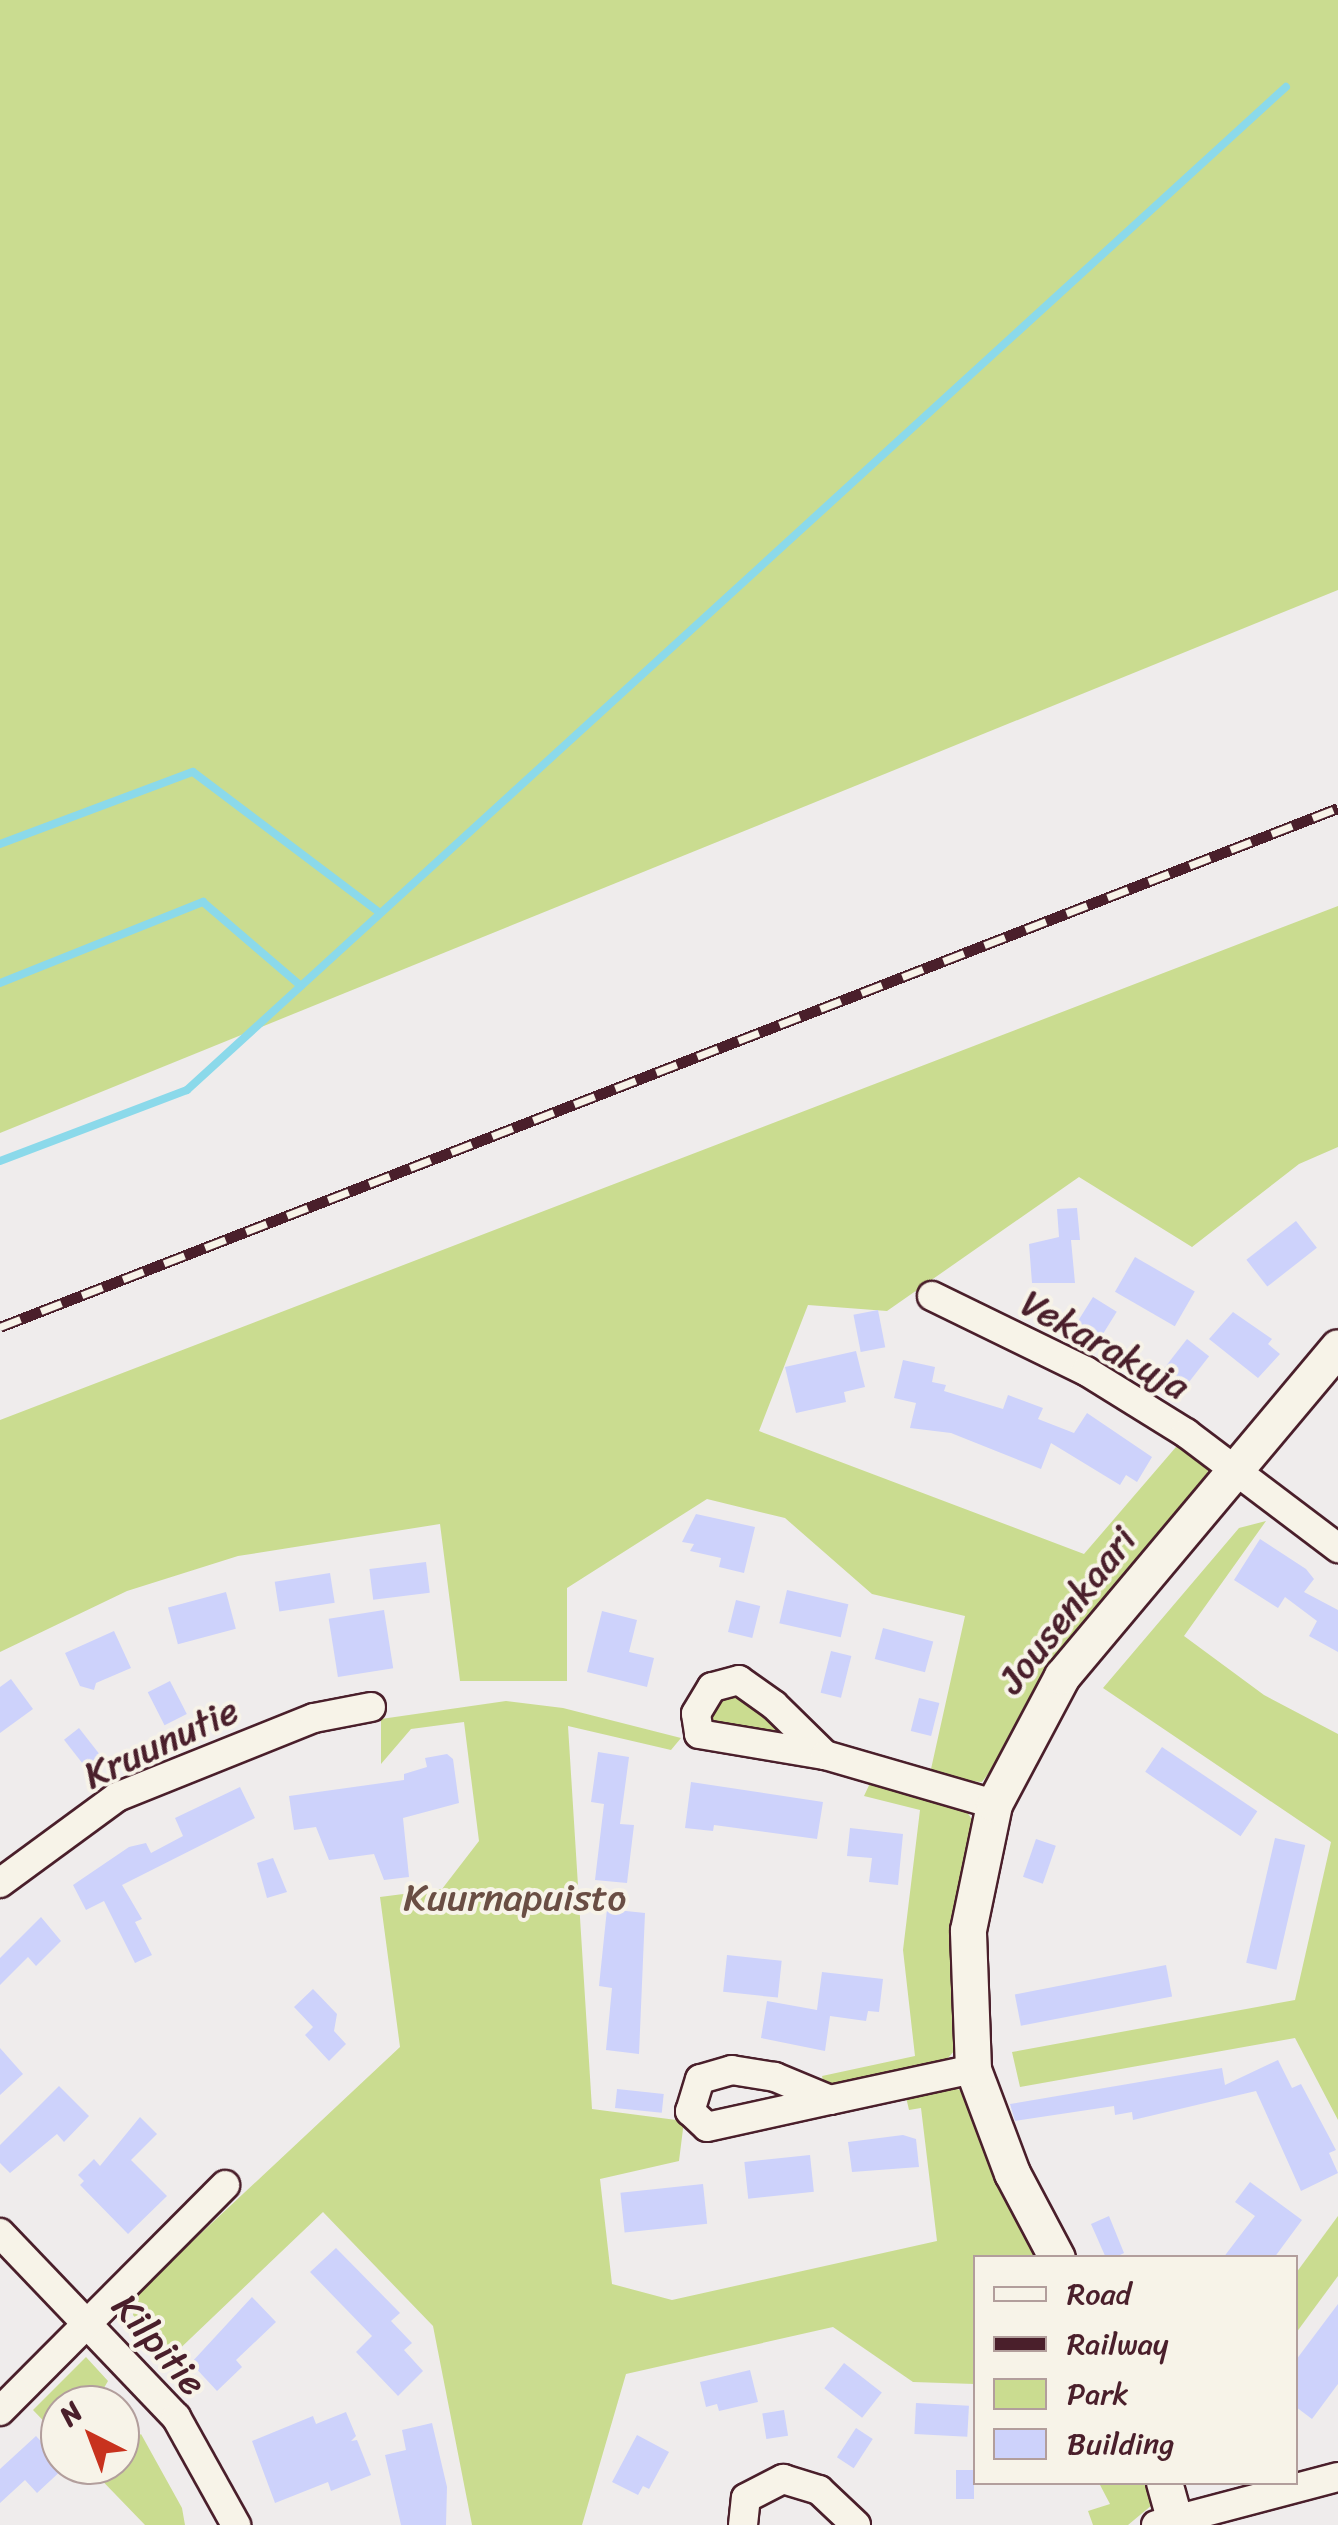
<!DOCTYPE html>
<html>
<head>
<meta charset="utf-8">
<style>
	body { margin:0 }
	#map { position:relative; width:1338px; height:2525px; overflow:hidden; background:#efecec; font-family:Sriracha,sans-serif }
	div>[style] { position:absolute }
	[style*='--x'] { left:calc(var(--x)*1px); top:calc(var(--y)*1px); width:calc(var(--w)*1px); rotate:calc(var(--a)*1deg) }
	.green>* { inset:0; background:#cadc90 }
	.stream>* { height:8px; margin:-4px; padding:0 4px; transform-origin:4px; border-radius:4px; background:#8bd9ea }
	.building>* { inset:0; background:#cdd2fb; transform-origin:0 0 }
	.roads { filter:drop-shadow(2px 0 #4a1f2b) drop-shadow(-2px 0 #4a1f2b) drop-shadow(0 2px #4a1f2b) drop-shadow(0 -2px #4a1f2b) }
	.minor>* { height:28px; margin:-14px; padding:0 14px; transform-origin:14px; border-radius:14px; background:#f7f3e8 }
	.tertiary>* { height:35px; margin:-17.5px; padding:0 17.5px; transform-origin:17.5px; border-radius:17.5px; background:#f7f3e8 }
	.rail>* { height:11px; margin-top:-5.5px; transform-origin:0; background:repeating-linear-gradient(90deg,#f7f3e8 0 22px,#4a1f2b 0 44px); box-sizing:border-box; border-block:2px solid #4a1f2b }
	span { translate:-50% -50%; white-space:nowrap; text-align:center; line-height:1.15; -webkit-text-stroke:8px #f7f3e8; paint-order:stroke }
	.street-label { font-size:38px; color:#4a1f2b }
	.park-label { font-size:38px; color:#6a4e44 }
	.legend { position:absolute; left:973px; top:2255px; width:325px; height:230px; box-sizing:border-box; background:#f7f3e8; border:2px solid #b29e9c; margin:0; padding:12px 18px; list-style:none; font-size:30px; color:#4a1f2b }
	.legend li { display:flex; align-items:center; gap:20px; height:50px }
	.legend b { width:50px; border:2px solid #b29e9c }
	.north { position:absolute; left:40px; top:2385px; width:100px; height:100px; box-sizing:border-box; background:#f7f3e8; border:2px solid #b29e9c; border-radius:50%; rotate:318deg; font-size:28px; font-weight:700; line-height:40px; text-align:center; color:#4a1f2b }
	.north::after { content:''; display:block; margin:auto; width:35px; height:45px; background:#c8321e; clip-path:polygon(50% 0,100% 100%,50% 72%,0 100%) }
</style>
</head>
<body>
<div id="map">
	<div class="green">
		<div style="clip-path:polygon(0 0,1338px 0,1338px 590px,0 1133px)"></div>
		<div style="clip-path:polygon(1338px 906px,1338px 1147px,1299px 1164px,1192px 1247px,1079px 1177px,887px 1311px,808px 1305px,759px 1431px,1084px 1554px,1182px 1440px,1208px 1467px,1207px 1483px,982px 1782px,929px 1778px,965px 1616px,872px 1594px,785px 1518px,707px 1499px,567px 1588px,567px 1681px,460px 1681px,440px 1524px,238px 1556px,127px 1591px,0 1652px,0 1420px)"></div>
		<div style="clip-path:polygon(1266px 1521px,1184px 1636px,1264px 1695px,1338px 1734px,1338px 2120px,1295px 2038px,1020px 2087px,1012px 2052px,1295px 2000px,1331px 1842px,1103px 1688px,1239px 1528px)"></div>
		<div style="clip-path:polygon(733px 1686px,803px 1743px,719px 1727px,707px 1715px,714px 1693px)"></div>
		<div style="clip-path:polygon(506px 1701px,563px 1708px,681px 1738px,671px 1750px,568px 1726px,592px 2109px,684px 2121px,679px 2161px,600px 2179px,612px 2284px,672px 2300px,937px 2241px,921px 2108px,909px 2110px,906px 2097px,950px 2086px,964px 2092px,1045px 2257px,976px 2258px,975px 2384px,913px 2382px,833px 2327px,626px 2374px,582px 2525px,472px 2525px,433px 2326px,323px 2212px,169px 2359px,133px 2315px,135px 2295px,400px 2047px,380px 1897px,442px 1889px,479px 1841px,464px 1722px,411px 1729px,381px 1764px,381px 1719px)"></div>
		<div style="clip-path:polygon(871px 1781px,965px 1809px,973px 1821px,955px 2050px,941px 2066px,850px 2088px,824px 2085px,822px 2076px,915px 2056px,903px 1950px,920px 1810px,864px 1796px)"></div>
		<div style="clip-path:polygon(1338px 2216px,1338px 2276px,1296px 2333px,1296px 2273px)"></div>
		<div style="clip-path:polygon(86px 2357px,108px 2381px,94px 2405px,60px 2405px,60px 2438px,33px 2410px)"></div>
		<div style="clip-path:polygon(141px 2434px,182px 2508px,185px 2525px,145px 2525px,87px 2465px,120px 2465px,120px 2450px)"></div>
		<div style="clip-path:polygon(1099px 2483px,1152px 2483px,1152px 2505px,1128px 2525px,1093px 2525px,1088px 2511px,1110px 2504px)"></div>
	</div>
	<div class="stream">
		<div style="--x:0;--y:844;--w:206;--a:-20.5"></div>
		<div style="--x:193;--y:772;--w:234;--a:37"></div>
		<div style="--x:0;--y:983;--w:219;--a:-21.8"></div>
		<div style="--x:203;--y:902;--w:129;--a:40.6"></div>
		<div style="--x:0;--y:1161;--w:200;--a:-20.8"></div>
		<div style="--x:187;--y:1090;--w:1488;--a:-42.39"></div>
	</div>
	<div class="building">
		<div style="clip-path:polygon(1077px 1208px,1080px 1240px,1071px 1240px,1075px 1283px,1032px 1283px,1029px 1244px,1059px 1237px,1057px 1209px)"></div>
		<div style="left:1296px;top:1221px;width:34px;height:63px;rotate:52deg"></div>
		<div style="left:1135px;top:1257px;width:69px;height:40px;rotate:30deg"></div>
		<div style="left:1093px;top:1297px;width:28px;height:39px;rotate:32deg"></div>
		<div style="left:878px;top:1310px;width:38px;height:25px;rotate:79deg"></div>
		<div style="clip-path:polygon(1233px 1312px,1272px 1339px,1268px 1344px,1280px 1354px,1258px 1378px,1209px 1339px)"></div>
		<div style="left:1187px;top:1339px;width:28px;height:44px;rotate:38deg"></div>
		<div style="clip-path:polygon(856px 1351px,865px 1387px,844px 1392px,846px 1402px,796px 1413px,785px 1367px)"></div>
		<div style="clip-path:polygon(903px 1360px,935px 1367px,932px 1382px,946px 1385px,944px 1391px,1003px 1409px,1008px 1395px,1043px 1408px,1038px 1419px,1074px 1433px,1087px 1413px,1152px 1457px,1137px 1482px,1126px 1475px,1120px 1485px,1051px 1443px,1041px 1469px,951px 1433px,910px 1428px,916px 1403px,894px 1398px)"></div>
		<div style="clip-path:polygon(696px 1514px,755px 1527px,744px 1573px,719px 1567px,721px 1558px,690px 1551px,694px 1544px,682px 1542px)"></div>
		<div style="clip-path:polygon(1260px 1539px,1306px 1569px,1314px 1579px,1304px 1592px,1338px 1610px,1338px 1652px,1309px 1636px,1317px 1621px,1285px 1597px,1278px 1608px,1234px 1580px)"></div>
		<div style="left:426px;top:1562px;width:31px;height:57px;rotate:83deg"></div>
		<div style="left:330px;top:1573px;width:30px;height:56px;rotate:81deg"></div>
		<div style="left:787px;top:1590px;width:63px;height:34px;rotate:13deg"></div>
		<div style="left:226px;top:1592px;width:38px;height:60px;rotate:75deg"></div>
		<div style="left:736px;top:1600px;width:25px;height:33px;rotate:14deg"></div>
		<div style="left:384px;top:1610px;width:59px;height:56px;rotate:81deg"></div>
		<div style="clip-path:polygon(602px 1611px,637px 1620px,629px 1652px,654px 1658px,647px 1687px,587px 1672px)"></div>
		<div style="left:883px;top:1628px;width:52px;height:32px;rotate:15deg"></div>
		<div style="clip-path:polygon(114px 1631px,131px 1668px,96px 1683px,94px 1690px,80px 1686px,65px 1653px)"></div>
		<div style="left:831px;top:1651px;width:21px;height:43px;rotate:14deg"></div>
		<div style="clip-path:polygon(11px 1679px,33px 1709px,0 1733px,0 1687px)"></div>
		<div style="left:170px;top:1681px;width:37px;height:25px;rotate:63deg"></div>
		<div style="left:919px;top:1698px;width:21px;height:34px;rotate:14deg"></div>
		<div style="left:79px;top:1728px;width:39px;height:19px;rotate:52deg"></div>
		<div style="left:1162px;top:1747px;width:115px;height:30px;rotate:34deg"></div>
		<div style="clip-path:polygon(598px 1752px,629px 1757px,620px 1824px,634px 1825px,627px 1883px,595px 1880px,604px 1804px,591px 1802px)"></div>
		<div style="clip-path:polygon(447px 1754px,453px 1759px,459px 1803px,403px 1818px,409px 1877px,384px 1880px,374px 1854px,329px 1860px,316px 1827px,294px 1830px,289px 1796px,404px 1780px,404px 1774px,427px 1767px,425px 1758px)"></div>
		<div style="clip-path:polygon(691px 1782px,823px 1802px,817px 1839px,714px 1825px,713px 1831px,685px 1828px)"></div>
		<div style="clip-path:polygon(240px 1787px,255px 1818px,122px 1885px,142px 1919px,135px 1922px,152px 1955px,135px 1963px,104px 1901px,86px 1910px,73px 1885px,129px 1847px,146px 1843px,151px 1853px,183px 1836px,175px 1818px)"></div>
		<div style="clip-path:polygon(850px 1828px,903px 1834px,898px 1885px,869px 1882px,872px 1858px,847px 1856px)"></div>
		<div style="left:1275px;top:1838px;width:31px;height:128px;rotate:13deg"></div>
		<div style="left:1036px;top:1839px;width:21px;height:40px;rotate:19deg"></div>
		<div style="clip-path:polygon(273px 1858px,287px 1892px,267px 1898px,257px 1863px)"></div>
		<div style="clip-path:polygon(607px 1909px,645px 1913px,639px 2054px,606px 2050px,612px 1988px,599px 1986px)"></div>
		<div style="clip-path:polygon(41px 1917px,61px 1941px,36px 1966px,28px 1957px,0 1985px,0 1958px)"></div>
		<div style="left:727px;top:1955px;width:55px;height:37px;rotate:6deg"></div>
		<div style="left:1166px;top:1965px;width:32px;height:154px;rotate:79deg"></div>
		<div style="clip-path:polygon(822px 1972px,883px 1979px,879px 2012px,868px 2011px,866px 2021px,830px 2016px,825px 2051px,761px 2038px,767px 2001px,817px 2010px)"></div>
		<div style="clip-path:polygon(313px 1989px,337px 2014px,334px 2031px,346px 2044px,329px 2061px,305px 2035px,313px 2027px,294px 2007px)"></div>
		<div style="clip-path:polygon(0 2048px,23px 2074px,0 2095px)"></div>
		<div style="clip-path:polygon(1278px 2060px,1292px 2088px,1301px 2084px,1336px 2150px,1329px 2153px,1338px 2173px,1301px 2191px,1256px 2091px,1133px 2120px,1132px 2112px,1115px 2115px,1114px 2106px,1015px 2121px,1010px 2104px,1222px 2068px,1225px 2085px)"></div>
		<div style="clip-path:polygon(59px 2086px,89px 2116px,64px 2142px,57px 2134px,10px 2173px,0 2163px,0 2145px)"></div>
		<div style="left:617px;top:2089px;width:47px;height:19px;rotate:6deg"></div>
		<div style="clip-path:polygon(140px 2117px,157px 2134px,131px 2160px,167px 2196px,128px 2234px,80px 2185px,84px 2181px,78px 2175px,94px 2159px,100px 2166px)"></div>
		<div style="clip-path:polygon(903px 2135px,916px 2139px,919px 2167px,852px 2172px,848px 2142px)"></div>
		<div style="left:810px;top:2155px;width:37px;height:66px;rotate:84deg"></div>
		<div style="clip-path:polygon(1250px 2182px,1302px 2220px,1274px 2258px,1223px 2258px,1255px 2216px,1235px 2202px)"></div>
		<div style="left:703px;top:2184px;width:40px;height:83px;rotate:84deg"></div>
		<div style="clip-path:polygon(1109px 2216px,1124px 2253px,1114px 2258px,1106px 2258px,1091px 2224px)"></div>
		<div style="clip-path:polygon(336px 2248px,400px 2313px,391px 2321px,412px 2343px,404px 2350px,423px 2371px,398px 2396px,356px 2352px,372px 2336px,310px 2272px)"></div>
		<div style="clip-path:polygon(252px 2297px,276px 2322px,236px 2360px,242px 2367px,217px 2391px,191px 2363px)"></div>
		<div style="clip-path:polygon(1338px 2304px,1338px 2384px,1312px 2419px,1296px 2407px,1296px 2360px)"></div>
		<div style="left:844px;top:2363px;width:48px;height:32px;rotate:38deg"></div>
		<div style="clip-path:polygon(750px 2370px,758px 2402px,719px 2411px,717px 2404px,706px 2407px,700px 2382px)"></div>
		<div style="left:916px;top:2403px;width:53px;height:31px;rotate:3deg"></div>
		<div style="left:784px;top:2410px;width:26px;height:22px;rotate:81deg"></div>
		<div style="clip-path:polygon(346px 2412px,356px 2436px,351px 2441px,357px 2440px,371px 2475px,331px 2491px,328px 2482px,275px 2503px,252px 2441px,313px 2416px,316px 2424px)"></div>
		<div style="clip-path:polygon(432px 2423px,447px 2487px,446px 2525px,401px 2525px,385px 2455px,406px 2450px,402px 2430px)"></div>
		<div style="left:856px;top:2428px;width:20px;height:35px;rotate:33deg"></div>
		<div style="clip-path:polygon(637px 2435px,669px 2452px,649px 2489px,643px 2486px,638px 2495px,612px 2482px)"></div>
		<div style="clip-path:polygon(36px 2436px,65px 2467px,37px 2493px,25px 2480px,0 2503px,0 2469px)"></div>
		<div style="left:956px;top:2470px;width:18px;height:29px"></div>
	</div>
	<div class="roads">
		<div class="minor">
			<div style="--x:932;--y:1296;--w:171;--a:26"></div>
			<div style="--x:1086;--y:1371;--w:118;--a:31.8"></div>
			<div style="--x:1186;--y:1433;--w:191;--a:37.1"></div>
			<div style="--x:825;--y:1755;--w:71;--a:-135.6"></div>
			<div style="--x:774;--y:1705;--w:43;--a:-144.5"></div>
			<div style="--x:739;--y:1680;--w:28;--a:165"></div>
			<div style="--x:712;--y:1687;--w:31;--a:121"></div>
			<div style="--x:696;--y:1714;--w:20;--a:81"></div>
			<div style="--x:699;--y:1734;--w:128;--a:9.5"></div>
			<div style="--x:825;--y:1755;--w:176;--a:16.2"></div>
			<div style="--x:0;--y:1883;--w:145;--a:-36.3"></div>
			<div style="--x:117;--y:1797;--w:212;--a:-21.9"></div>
			<div style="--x:314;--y:1718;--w:58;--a:-10.9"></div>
			<div style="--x:830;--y:2100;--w:60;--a:-157.3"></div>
			<div style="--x:775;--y:2077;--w:44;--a:-170.8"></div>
			<div style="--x:732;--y:2070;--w:33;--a:164"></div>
			<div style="--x:700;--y:2079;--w:34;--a:107"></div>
			<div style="--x:690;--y:2111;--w:23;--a:43"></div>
			<div style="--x:707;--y:2127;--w:126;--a:-12.4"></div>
			<div style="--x:830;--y:2100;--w:146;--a:-12.2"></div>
			<div style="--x:0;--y:2233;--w:255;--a:46.3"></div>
			<div style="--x:176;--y:2417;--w:124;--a:60.9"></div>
			<div style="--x:0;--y:2411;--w:319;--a:-45.1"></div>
			<div style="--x:743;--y:2525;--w:27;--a:-84"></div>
			<div style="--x:746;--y:2498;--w:42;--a:-27.2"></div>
			<div style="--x:783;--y:2479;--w:38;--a:17"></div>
			<div style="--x:819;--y:2490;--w:51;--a:43.4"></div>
			<div style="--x:1156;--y:2525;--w:188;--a:-14.8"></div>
		</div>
		<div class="tertiary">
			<div style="--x:1057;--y:2258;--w:96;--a:-117.9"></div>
			<div style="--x:1012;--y:2173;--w:111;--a:-110.6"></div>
			<div style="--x:973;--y:2069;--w:139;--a:-92.1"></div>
			<div style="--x:968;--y:1930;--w:129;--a:-78.3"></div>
			<div style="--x:994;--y:1804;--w:145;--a:-62"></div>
			<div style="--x:1062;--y:1676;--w:429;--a:-50"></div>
			<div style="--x:1164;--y:2482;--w:45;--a:74.4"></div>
		</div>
	</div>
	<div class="rail">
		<div style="--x:0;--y:1327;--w:1435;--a:-21.2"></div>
	</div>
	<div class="street-label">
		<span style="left:1105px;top:1345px;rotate:29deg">Vekarakuja</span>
		<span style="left:1067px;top:1610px;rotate:-52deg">Jousenkaari</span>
		<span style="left:161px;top:1743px;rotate:-25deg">Kruunutie</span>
		<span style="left:159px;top:2345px;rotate:49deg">Kilpitie</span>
	</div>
	<div class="park-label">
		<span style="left:515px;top:1898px">Kuurnapuisto</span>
	</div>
	<ul class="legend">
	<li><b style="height:12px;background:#f7f3e8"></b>Road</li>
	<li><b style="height:12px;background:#4a1f2b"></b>Railway</li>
	<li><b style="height:28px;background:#cadc90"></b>Park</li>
	<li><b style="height:28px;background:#cdd2fb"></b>Building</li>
	</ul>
	<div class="north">N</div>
</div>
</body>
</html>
